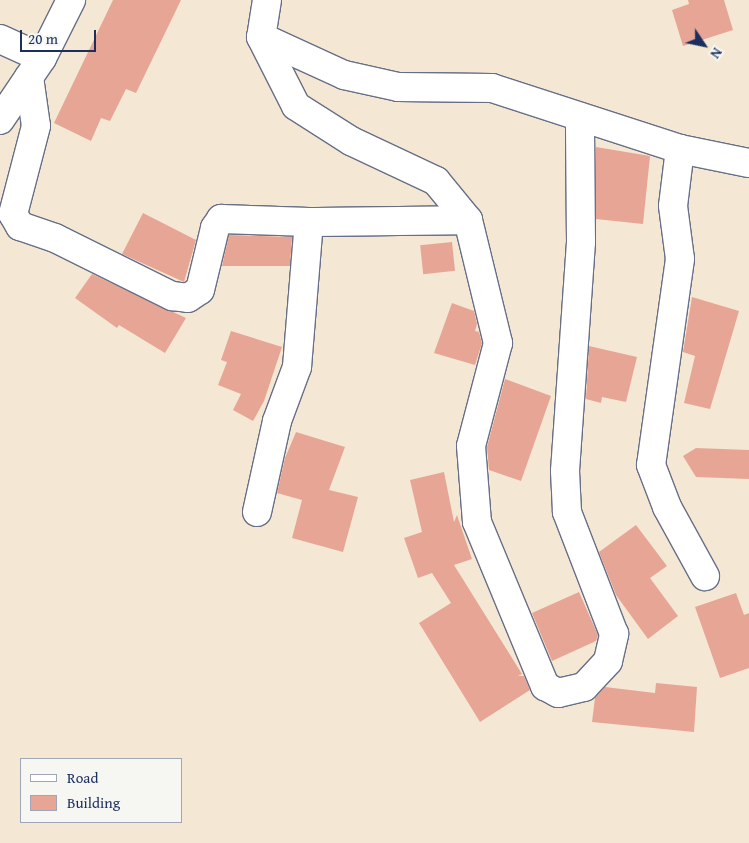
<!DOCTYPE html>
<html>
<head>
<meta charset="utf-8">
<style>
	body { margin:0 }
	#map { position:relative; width:749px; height:843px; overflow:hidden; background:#f4e7d4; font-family:"Gentium Book Plus",serif }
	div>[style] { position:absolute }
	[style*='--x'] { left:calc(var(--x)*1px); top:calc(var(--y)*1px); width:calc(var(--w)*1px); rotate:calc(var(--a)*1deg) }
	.building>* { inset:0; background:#e7a695; transform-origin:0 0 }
	.roads { filter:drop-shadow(1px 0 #676f87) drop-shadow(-1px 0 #676f87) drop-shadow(0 1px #676f87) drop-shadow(0 -1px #676f87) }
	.minor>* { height:28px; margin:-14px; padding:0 14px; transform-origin:14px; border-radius:14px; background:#fff }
	.major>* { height:28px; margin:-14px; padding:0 14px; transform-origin:14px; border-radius:14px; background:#fff }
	span { translate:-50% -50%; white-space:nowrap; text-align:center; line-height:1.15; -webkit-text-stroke:5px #f6f6f2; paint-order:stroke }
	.legend { position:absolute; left:20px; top:758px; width:162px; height:65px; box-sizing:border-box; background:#f6f6f2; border:1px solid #9ea6b7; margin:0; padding:6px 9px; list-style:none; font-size:15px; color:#1b2f5e }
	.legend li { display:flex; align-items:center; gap:10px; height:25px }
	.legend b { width:25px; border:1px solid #9ea6b7 }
	.north { position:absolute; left:679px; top:20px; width:50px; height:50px; -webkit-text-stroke:4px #f6f6f2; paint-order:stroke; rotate:124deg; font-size:14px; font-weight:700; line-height:20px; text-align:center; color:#1b2f5e }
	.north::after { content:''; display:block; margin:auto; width:18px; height:22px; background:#1b2f5e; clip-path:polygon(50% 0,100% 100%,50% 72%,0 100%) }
	.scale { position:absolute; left:20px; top:30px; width:76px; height:22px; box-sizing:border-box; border:2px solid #1b2f5e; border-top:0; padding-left:6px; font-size:15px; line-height:18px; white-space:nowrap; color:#1b2f5e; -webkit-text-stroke:4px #f6f6f2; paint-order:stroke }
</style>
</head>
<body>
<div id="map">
	<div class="building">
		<div style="clip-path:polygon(113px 0,181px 0,136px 93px,126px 89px,110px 121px,101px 118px,91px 141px,54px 123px)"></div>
		<div style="clip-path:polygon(688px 0,724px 0,733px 30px,683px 46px,672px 10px,689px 4px)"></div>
		<div style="clip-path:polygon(596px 147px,650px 156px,643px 224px,596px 219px)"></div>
		<div style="clip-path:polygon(143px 213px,196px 240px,184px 282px,122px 254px)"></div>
		<div style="clip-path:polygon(229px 235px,292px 237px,290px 266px,222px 266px)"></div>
		<div style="left:452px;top:242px;width:29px;height:32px;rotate:84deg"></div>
		<div style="clip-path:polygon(92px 274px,186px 318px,165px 353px,119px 325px,117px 328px,75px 298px)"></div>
		<div style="clip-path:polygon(692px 297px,739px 311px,710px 409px,684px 403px,695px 356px,683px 352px)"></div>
		<div style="clip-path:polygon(452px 303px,474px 311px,477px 324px,475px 331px,479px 332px,482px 343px,475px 365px,434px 353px)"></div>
		<div style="clip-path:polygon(231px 331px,282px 347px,264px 401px,253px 421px,233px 410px,241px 394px,218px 385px,227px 362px,221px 360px)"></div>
		<div style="clip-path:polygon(589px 346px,637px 357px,626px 402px,602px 397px,601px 403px,586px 399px)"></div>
		<div style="clip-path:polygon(505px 379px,551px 396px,521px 481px,489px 470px,487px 447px)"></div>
		<div style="clip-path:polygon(296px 432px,345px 447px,329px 490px,358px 497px,343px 552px,292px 538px,302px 500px,277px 493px,285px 458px)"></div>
		<div style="clip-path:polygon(696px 448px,749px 450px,749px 479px,696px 477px,683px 456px)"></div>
		<div style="clip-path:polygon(444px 472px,454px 522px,457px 515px,472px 559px,454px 565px,522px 674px,518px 676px,524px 676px,530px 690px,480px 722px,419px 623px,451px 603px,432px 573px,418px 578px,404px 538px,422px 532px,410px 480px)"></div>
		<div style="clip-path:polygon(636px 525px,667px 566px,650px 578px,678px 616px,648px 639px,616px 595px,599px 552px)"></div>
		<div style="clip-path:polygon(579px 592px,598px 635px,596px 641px,552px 661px,532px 613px)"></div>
		<div style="clip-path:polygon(736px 593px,744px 615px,749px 613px,749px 668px,720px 678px,695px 607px)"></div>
		<div style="clip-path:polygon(656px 683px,697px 687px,694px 732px,592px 722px,595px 698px,605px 687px,655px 693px)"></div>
	</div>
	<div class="roads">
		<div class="minor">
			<div style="--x:267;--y:0;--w:37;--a:99"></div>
			<div style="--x:261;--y:37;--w:77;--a:63.1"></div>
			<div style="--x:296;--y:106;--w:65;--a:32.5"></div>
			<div style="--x:351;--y:141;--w:94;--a:25.2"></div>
			<div style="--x:436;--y:181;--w:50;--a:50.6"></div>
			<div style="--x:468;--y:220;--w:127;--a:76.3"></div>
			<div style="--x:498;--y:343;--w:106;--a:104.7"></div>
			<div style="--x:471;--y:446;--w:76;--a:85.5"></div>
			<div style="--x:477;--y:522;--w:178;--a:67.5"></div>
			<div style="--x:545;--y:686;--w:15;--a:28"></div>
			<div style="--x:558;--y:693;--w:27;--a:-13"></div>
			<div style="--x:584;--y:687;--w:35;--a:-47"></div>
			<div style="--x:608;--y:661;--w:28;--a:-77"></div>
			<div style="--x:614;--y:634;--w:131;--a:-111.1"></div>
			<div style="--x:567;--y:512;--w:41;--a:-92.8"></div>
			<div style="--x:565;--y:471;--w:230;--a:-86"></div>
			<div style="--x:581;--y:242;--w:125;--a:-90.5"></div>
			<div style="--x:261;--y:37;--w:91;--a:24.6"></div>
			<div style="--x:344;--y:75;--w:55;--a:12.5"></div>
			<div style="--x:398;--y:87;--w:94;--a:0.6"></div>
			<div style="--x:492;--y:88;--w:198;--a:18"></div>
			<div style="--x:680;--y:149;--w:70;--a:11.5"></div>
			<div style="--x:0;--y:39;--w:46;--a:24.3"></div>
			<div style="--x:29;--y:77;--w:49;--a:81.9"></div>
			<div style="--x:36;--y:126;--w:91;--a:104.6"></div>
			<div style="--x:13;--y:214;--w:14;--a:60"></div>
			<div style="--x:20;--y:226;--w:37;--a:19"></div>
			<div style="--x:55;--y:238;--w:131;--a:26.4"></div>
			<div style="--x:172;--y:296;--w:16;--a:7"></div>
			<div style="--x:188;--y:298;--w:14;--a:-34"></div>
			<div style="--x:200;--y:290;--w:64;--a:-76.4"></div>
			<div style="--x:215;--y:228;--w:11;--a:-56"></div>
			<div style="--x:221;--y:219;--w:88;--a:2"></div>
			<div style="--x:309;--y:222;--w:159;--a:-0.7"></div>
			<div style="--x:680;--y:149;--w:57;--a:97"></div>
			<div style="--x:673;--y:206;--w:53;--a:82.5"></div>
			<div style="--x:680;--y:259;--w:208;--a:98"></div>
			<div style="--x:651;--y:465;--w:45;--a:69.1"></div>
			<div style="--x:667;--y:507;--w:79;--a:61.2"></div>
			<div style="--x:257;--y:512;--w:93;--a:-77.6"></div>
			<div style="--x:277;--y:421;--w:58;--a:-69.7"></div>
			<div style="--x:297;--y:367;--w:145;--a:-85.3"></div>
		</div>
		<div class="major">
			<div style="--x:0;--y:120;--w:75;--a:-55.9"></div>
			<div style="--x:42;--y:58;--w:65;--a:-63.4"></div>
		</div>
	</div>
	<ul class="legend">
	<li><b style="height:6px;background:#fff"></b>Road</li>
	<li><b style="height:14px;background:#e7a695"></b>Building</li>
	</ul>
	<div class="north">N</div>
	<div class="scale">20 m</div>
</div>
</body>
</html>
